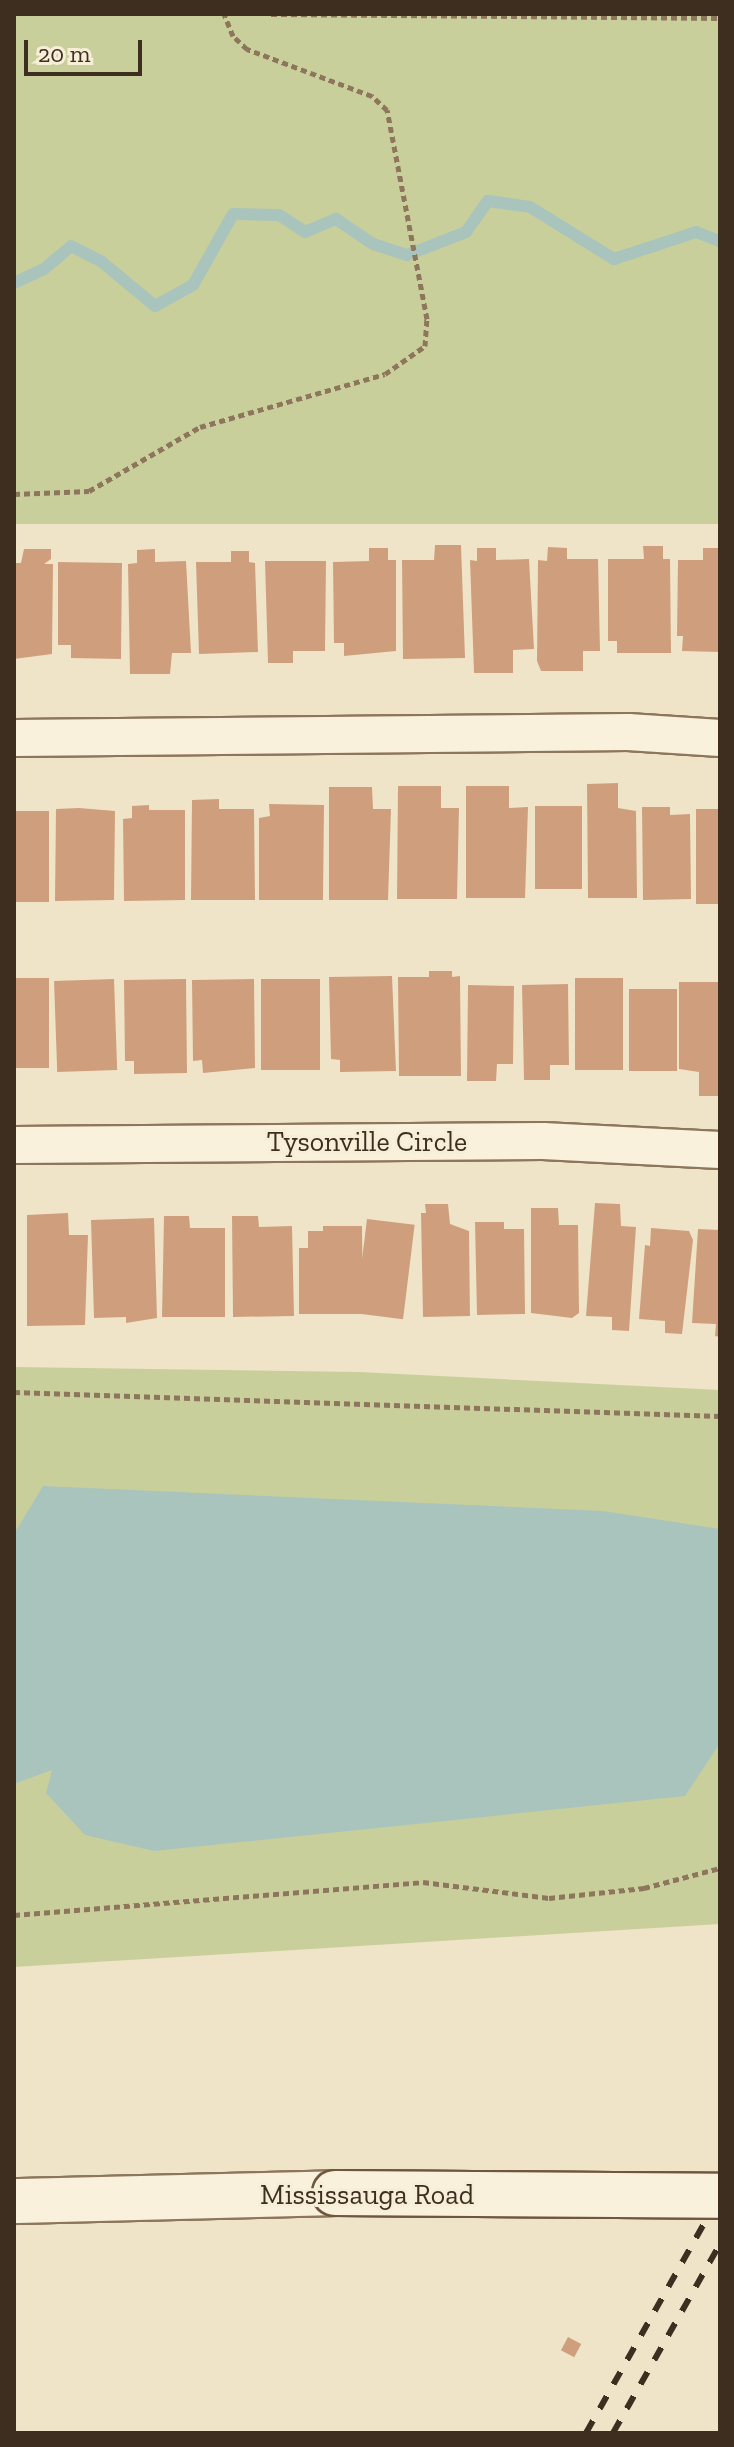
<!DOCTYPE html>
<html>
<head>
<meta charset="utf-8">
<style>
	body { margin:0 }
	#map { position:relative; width:734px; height:2447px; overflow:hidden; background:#f0e4c8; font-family:"Zilla Slab",serif }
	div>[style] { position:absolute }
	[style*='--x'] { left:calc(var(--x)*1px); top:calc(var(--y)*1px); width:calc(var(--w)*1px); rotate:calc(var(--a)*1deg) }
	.green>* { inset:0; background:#c9cf9b; transform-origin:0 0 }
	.water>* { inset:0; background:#a9c4bc }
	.stream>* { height:12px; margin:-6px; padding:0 6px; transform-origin:6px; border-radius:6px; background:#a9c4bc }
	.building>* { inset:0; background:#cf9f7d; transform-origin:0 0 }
	.path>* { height:5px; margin-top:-2.5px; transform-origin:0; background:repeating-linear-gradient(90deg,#8d765c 0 6px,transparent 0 10px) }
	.roads { filter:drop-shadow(2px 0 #8d765c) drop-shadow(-2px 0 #8d765c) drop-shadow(0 2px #8d765c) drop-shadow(0 -2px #8d765c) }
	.street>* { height:36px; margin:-18px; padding:0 18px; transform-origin:18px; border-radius:18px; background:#faf1dc }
	.secondary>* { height:44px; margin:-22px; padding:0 22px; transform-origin:22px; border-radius:22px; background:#faf1dc }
	.rail>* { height:6px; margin-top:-3px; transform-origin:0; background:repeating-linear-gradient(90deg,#3d2e20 0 14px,transparent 0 28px) }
	.bridges { filter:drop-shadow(2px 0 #6f573f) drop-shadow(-2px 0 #6f573f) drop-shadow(0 2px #6f573f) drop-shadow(0 -2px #6f573f) }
	.secondary-bridge>* { height:44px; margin:-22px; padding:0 22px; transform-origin:22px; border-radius:22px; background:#faf1dc }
	span { translate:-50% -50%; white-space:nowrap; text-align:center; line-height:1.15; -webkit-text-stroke:6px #f7eed8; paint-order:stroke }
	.street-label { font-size:28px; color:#3d2e20 }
	.frame { position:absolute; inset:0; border:16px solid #3d2e20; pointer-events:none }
	.scale { position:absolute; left:24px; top:40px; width:118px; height:36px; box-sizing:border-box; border:4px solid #3d2e20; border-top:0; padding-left:10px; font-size:24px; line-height:28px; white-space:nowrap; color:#3d2e20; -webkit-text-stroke:6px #f7eed8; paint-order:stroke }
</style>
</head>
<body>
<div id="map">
	<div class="green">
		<div style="left:14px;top:14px;width:706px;height:510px"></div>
		<div style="clip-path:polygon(14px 1367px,359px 1372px,720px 1390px,720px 1924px,14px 1967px)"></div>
	</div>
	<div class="water">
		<div style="clip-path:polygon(43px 1486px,603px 1511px,720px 1529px,720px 1743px,685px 1796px,154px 1851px,85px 1835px,46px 1793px,52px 1770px,14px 1784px,14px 1534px)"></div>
	</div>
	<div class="stream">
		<div style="--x:14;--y:283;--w:33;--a:-25"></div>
		<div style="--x:44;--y:269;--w:35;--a:-40"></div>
		<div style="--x:71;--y:246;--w:35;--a:27"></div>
		<div style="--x:102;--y:262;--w:69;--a:39.7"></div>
		<div style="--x:155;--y:306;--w:43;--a:-28.9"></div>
		<div style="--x:193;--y:285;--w:81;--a:-60.6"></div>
		<div style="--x:233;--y:214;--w:46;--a:1.2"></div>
		<div style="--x:279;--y:215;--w:31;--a:33"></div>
		<div style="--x:305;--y:232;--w:34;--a:-23"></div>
		<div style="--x:336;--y:219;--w:45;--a:34"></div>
		<div style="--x:373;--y:244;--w:36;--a:18"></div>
		<div style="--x:407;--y:255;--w:63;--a:-21.3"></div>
		<div style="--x:466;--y:232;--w:38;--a:-55"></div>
		<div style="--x:488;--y:201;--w:42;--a:8.1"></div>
		<div style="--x:530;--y:207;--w:99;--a:31.8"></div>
		<div style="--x:614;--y:259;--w:86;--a:-18.2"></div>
		<div style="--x:696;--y:232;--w:26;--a:21"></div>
	</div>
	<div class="building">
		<div style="clip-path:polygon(435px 545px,461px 545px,465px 658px,403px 659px,402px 560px,434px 560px)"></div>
		<div style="clip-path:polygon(643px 546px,663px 546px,663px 559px,670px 559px,671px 653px,617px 653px,617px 641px,608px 641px,608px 559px,644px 559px)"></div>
		<div style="clip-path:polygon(548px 547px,567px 548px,567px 559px,598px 559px,600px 651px,583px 651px,583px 671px,541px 671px,537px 661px,538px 560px,547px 561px)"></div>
		<div style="clip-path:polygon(369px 548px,388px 548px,388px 560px,396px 560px,396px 651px,344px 656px,344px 643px,334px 643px,333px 562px,369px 561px)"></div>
		<div style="clip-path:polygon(477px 548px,496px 548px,496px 560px,529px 559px,534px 649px,513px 650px,513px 673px,474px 673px,470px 560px,477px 561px)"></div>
		<div style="clip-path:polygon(703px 548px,720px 548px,720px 652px,682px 651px,683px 636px,677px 636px,678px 560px,703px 560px)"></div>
		<div style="clip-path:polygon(24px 549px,51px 549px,51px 559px,44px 564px,53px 564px,52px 654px,14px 659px,14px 563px,21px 563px)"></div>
		<div style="clip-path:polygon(155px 549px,155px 562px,186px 561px,191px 653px,172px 653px,170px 674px,130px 674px,128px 564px,137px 563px,137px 550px)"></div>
		<div style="clip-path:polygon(231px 551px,249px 551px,249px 562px,255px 563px,258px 652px,199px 654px,196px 562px,231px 562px)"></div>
		<div style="clip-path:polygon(265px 561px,326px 561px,325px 651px,293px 651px,293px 663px,268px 663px)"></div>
		<div style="clip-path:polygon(58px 562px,122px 563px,121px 659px,71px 658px,71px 645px,58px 645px)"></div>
		<div style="clip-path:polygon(618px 783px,618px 808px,636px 811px,637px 898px,588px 898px,587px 784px)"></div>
		<div style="clip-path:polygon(398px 786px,441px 786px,441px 808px,459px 808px,457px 899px,397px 899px)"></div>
		<div style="clip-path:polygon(466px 786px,509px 786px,509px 808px,528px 807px,525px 898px,466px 898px)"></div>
		<div style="clip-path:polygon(329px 787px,372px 787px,373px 809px,391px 809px,388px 900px,329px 900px)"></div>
		<div style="clip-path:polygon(219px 799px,219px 809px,254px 809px,255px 900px,191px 900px,192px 800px)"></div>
		<div style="clip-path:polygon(269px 804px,324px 805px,323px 900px,259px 900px,259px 818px,270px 816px)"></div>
		<div style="clip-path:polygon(149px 805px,149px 810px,185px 810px,185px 900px,124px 901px,123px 819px,132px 818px,132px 806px)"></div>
		<div style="left:535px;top:806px;width:47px;height:83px"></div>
		<div style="clip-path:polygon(642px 807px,670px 807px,670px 815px,690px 814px,691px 899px,643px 900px)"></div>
		<div style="clip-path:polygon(79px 808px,115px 811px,114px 900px,55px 901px,56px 809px)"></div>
		<div style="left:720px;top:809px;width:95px;height:24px;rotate:90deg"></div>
		<div style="left:49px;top:811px;width:91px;height:35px;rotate:90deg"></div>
		<div style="clip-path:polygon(429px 971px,452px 971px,452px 977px,460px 976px,461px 1076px,399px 1076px,398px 977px,429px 977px)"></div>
		<div style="clip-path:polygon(392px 976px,396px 1071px,340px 1072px,340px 1060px,331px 1059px,329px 977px)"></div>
		<div style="left:14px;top:978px;width:35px;height:90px"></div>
		<div style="left:575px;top:978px;width:48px;height:92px"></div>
		<div style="left:114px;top:979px;width:91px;height:60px;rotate:88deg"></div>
		<div style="clip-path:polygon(186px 979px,187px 1073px,134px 1074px,134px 1061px,125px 1061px,124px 980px)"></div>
		<div style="clip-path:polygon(254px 979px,255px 1068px,203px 1073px,202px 1060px,193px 1061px,192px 980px)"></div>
		<div style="left:261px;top:979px;width:59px;height:91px"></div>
		<div style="clip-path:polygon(679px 982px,720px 982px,720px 1096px,699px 1096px,699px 1072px,679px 1069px)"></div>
		<div style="clip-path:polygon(568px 984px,569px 1065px,550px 1065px,550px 1080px,524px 1080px,522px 985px)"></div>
		<div style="clip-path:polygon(468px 985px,514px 986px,513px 1064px,497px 1064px,496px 1081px,467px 1081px)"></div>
		<div style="left:629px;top:989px;width:48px;height:82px"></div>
		<div style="clip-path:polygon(595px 1203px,620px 1204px,621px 1226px,636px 1227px,629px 1331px,612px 1330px,612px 1317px,586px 1316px)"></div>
		<div style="clip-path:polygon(425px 1204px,448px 1204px,450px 1224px,469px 1231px,470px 1316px,423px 1317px,421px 1213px,426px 1213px)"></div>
		<div style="clip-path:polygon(531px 1208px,558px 1208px,559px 1225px,578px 1225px,579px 1313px,572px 1318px,531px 1313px)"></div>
		<div style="clip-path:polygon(68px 1213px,69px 1235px,88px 1235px,85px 1325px,27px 1326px,27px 1215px)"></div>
		<div style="clip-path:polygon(164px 1216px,189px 1216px,190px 1228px,225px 1228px,225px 1317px,162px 1317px)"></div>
		<div style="clip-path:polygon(232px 1216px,258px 1216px,259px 1227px,292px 1226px,294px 1316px,233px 1317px)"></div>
		<div style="clip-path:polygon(154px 1218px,157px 1318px,126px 1323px,126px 1317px,94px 1318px,91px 1220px)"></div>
		<div style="left:367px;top:1219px;width:48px;height:95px;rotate:7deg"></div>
		<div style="clip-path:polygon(475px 1222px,504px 1222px,504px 1229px,524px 1229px,525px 1314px,477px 1315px)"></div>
		<div style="clip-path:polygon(323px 1226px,362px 1226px,363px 1314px,299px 1314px,299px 1248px,308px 1248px,308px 1231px,323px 1231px)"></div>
		<div style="clip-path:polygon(651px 1228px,689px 1231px,693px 1240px,682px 1334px,665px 1333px,665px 1321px,639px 1319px,645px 1245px,650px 1246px)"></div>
		<div style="clip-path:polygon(698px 1229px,720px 1230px,720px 1337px,715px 1336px,716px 1324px,692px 1323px)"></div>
		<div style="left:568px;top:2337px;width:15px;height:15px;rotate:28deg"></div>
	</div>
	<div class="path">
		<div style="--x:271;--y:14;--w:449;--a:0.5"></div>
		<div style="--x:14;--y:494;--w:75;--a:-2.3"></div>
		<div style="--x:89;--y:491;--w:128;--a:-30"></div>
		<div style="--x:200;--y:427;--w:192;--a:-16"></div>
		<div style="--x:385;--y:374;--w:49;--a:-35"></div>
		<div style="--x:425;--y:346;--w:27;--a:-86"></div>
		<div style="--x:427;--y:319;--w:213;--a:-100.8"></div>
		<div style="--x:387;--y:110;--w:21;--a:-137"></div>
		<div style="--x:372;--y:96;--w:134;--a:-159.4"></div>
		<div style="--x:247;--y:49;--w:19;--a:-137"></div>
		<div style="--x:233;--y:36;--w:24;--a:-112"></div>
		<div style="--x:14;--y:1392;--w:706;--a:1.95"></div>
		<div style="--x:14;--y:1915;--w:410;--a:-4.6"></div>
		<div style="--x:423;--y:1882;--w:127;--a:7.2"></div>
		<div style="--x:549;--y:1898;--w:96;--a:-6"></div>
		<div style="--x:644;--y:1888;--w:79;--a:-14.7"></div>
	</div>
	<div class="roads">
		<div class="street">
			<div style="--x:14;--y:738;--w:614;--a:-0.56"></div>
			<div style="--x:628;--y:732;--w:92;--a:3.7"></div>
			<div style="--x:14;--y:1145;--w:529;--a:-0.43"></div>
			<div style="--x:543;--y:1141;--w:177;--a:2.9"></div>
		</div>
		<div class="secondary">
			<div style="--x:14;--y:2201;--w:321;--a:-1.4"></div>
		</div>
	</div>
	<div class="rail">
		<div style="--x:586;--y:2433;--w:273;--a:-60.6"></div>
		<div style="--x:613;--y:2433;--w:217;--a:-60.5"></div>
	</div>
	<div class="bridges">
		<div class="secondary-bridge">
			<div style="--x:335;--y:2193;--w:385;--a:0.4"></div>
		</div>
	</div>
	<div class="street-label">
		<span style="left:367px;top:1142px">Tysonville Circle</span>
		<span style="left:367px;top:2195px">Mississauga Road</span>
	</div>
	<div class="frame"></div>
	<div class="scale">20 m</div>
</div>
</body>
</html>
